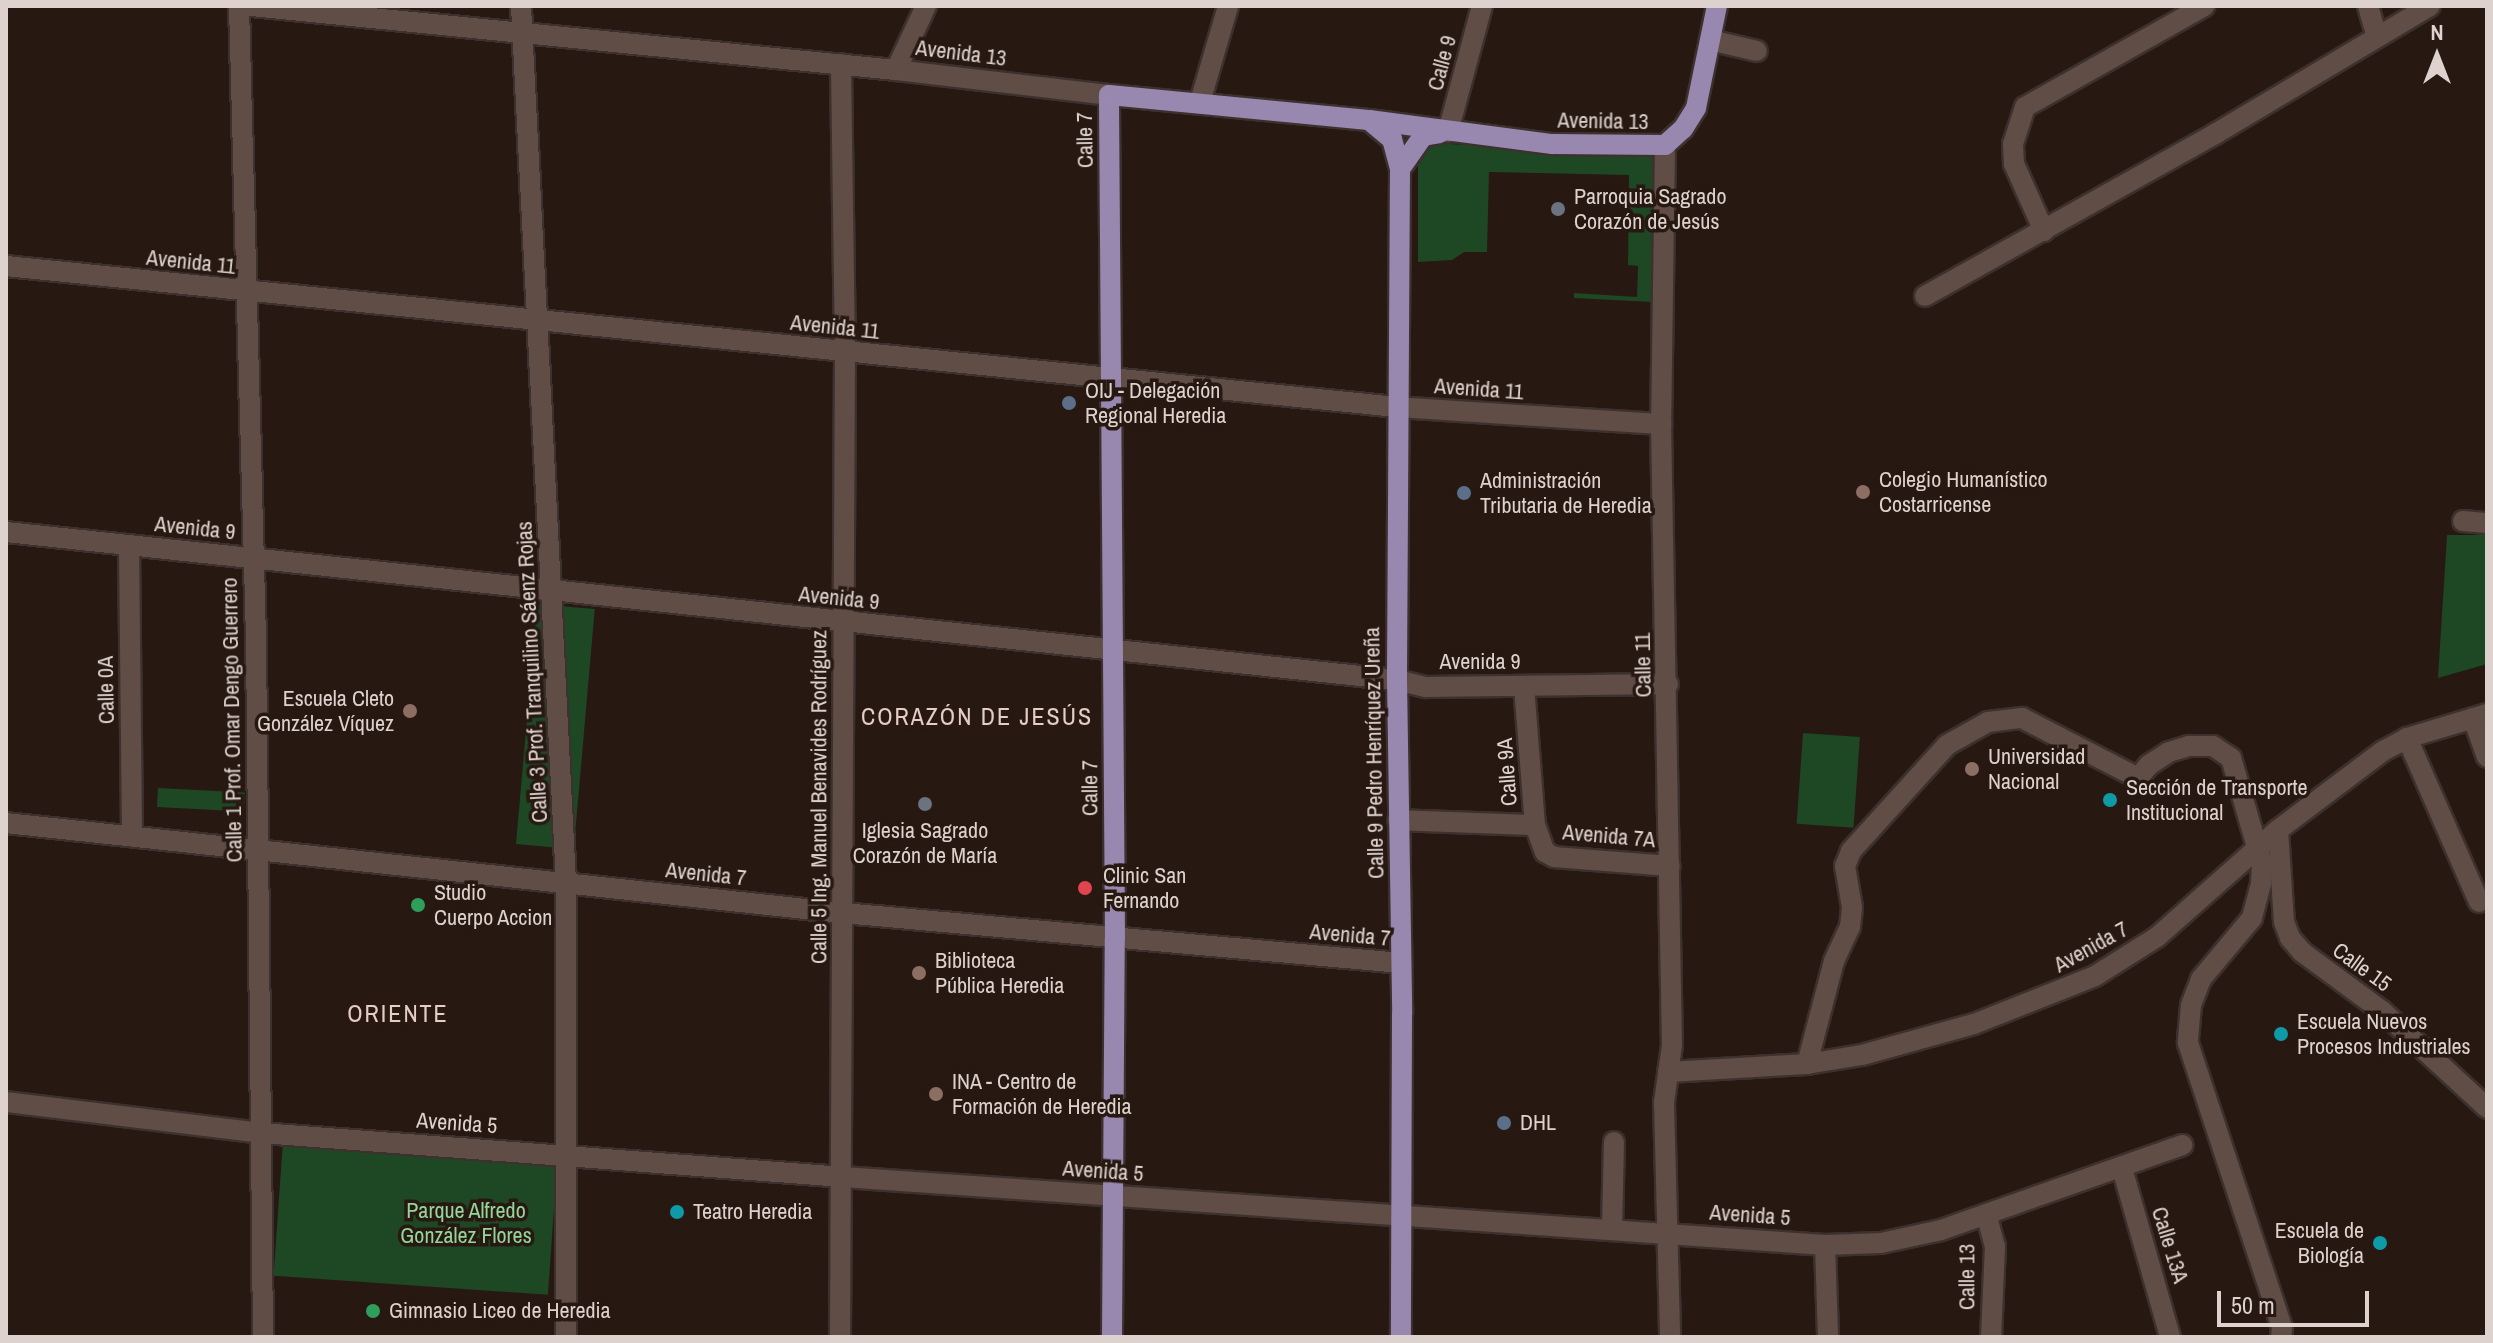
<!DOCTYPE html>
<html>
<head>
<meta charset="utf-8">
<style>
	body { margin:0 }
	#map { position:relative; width:2493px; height:1343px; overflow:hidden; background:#271811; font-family:"Archivo Narrow",sans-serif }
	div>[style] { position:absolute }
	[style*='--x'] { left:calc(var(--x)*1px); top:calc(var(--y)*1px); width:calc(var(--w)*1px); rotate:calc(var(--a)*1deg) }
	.green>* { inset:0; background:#1e4724; transform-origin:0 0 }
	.roads { filter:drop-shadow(2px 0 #3c312e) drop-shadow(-2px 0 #3c312e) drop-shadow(0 2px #3c312e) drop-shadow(0 -2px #3c312e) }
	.minor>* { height:20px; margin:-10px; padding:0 10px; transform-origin:10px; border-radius:10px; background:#604d46 }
	.major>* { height:20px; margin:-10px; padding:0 10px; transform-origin:10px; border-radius:10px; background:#9888b0 }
	.dots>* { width:22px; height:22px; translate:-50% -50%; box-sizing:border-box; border:4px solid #271811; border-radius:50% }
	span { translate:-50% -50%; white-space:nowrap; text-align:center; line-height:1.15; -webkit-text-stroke:7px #271811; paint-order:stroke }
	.street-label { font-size:22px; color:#ddd2cd }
	.poi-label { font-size:22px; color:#ddd2cd }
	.left { translate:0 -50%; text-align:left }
	.right { translate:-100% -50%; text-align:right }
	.park-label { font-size:22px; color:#93d69a }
	.neighbourhood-label { font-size:24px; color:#e3cdc4; letter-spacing:2px }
	.frame { position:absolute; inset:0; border:8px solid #ddd2cd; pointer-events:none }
	.north { position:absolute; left:2397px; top:16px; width:80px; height:80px; -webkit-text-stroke:6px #271811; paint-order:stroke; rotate:0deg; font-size:22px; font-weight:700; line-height:32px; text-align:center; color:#ddd2cd }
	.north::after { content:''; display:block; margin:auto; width:28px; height:36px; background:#ddd2cd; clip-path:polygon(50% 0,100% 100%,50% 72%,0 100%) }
	.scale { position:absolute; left:2217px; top:1291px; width:152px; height:36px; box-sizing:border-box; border:4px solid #ddd2cd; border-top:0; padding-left:10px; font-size:24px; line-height:28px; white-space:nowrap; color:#ddd2cd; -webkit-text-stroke:6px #271811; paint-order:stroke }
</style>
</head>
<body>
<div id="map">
	<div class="green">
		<div style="clip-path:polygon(1434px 143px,1659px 157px,1653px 302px,1574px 298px,1574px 293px,1637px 297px,1638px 266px,1628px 265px,1629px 175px,1489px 172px,1487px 252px,1464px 252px,1452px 260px,1418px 262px,1418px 161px)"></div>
		<div style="clip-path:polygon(2447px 535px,2487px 535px,2487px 664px,2438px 678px)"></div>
		<div style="left:537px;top:604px;width:58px;height:241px;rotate:5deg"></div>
		<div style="left:1803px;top:733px;width:57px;height:91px;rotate:4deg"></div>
		<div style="left:158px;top:788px;width:87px;height:19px;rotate:3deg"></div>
		<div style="left:283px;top:1141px;width:275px;height:135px;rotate:4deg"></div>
	</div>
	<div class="roads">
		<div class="minor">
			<div style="--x:239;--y:6;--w:631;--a:88.46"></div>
			<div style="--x:256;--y:637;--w:700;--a:89.43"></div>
			<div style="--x:251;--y:6;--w:648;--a:5.67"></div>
			<div style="--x:896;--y:70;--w:214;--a:6.7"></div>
			<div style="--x:521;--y:6;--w:878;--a:87.06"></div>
			<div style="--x:566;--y:883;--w:454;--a:90"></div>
			<div style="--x:2368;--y:6;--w:32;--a:74"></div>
			<div style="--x:1710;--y:40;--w:48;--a:13.2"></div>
			<div style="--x:896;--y:70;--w:71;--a:-64.9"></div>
			<div style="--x:1200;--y:102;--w:100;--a:-73.7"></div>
			<div style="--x:1448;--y:132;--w:131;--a:-74.9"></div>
			<div style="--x:1665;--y:145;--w:279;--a:90.8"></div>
			<div style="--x:1661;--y:424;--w:621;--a:88.99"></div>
			<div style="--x:1672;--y:1045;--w:59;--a:97.9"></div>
			<div style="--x:1664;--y:1103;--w:234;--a:88.5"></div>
			<div style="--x:2044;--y:231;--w:73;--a:-114.1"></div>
			<div style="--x:2014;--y:164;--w:20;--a:-93"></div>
			<div style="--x:2013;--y:144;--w:39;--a:-72"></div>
			<div style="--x:2025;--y:107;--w:206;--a:-29.4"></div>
			<div style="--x:6;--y:266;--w:1397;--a:5.79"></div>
			<div style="--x:1396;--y:407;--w:266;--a:3.7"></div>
			<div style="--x:1925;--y:296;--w:332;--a:-29.2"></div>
			<div style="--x:2215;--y:134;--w:250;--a:-30.8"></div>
			<div style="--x:2463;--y:521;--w:24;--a:5"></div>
			<div style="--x:6;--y:532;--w:1399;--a:6.07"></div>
			<div style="--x:1397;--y:680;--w:30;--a:14"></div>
			<div style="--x:1426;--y:687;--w:242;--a:-0.7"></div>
			<div style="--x:129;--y:545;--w:290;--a:89.4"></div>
			<div style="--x:1524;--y:686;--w:139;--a:85.5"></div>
			<div style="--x:1535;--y:825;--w:29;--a:70"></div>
			<div style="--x:1545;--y:852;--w:10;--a:29"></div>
			<div style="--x:1554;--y:857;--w:116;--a:4.4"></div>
			<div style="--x:2473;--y:718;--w:41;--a:70.3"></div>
			<div style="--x:2407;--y:738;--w:179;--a:66.3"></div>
			<div style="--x:1398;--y:820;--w:137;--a:2.1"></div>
			<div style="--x:6;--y:823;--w:842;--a:6.14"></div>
			<div style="--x:843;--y:913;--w:560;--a:5.12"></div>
			<div style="--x:2278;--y:830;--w:92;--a:86.3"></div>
			<div style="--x:2284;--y:922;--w:17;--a:69"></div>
			<div style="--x:2290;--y:938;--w:18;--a:49"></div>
			<div style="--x:2302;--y:952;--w:99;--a:36.4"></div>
			<div style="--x:2382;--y:1011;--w:143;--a:42.7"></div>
			<div style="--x:1807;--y:1064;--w:106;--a:-75.3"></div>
			<div style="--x:1834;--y:961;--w:38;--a:-65"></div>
			<div style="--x:1850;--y:927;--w:20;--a:-84"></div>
			<div style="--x:1852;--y:907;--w:42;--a:-99.7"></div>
			<div style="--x:1845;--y:866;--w:16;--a:-68"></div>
			<div style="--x:1851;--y:851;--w:143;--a:-47.8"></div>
			<div style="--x:1947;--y:745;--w:47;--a:-29.3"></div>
			<div style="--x:1988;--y:722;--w:34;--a:-7"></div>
			<div style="--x:2022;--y:718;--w:131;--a:27.3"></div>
			<div style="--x:2138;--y:778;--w:17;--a:-50"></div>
			<div style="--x:2149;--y:765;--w:24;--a:-33"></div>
			<div style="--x:2169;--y:752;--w:21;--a:-17"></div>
			<div style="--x:2189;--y:746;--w:24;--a:0"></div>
			<div style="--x:2213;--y:746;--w:22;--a:34"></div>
			<div style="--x:2231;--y:758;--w:110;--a:73.7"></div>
			<div style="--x:2262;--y:864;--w:20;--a:93"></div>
			<div style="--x:2261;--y:884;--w:35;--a:105"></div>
			<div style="--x:2252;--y:918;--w:80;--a:129.9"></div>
			<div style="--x:2201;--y:979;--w:28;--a:111"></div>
			<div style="--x:2191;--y:1005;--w:38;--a:95"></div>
			<div style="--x:2188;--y:1043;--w:300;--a:71.7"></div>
			<div style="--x:2282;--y:1328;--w:9;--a:96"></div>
			<div style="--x:1668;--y:1072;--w:139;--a:-3.3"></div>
			<div style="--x:1807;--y:1064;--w:56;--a:-9.3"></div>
			<div style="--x:1862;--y:1055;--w:116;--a:-15.5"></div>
			<div style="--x:1974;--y:1024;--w:130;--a:-21.6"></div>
			<div style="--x:2095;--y:976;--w:73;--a:-32.2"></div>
			<div style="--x:2157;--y:937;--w:162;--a:-41.5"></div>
			<div style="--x:2278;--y:830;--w:131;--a:-37"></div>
			<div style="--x:2383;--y:751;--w:27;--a:-28"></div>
			<div style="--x:2407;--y:738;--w:84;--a:-16.7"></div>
			<div style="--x:6;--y:1102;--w:257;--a:6.9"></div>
			<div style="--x:261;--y:1133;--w:584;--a:4.32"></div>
			<div style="--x:843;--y:1177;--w:984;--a:3.96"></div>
			<div style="--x:1825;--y:1245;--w:56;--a:-2"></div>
			<div style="--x:1881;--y:1243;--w:61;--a:-12.2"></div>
			<div style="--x:1941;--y:1230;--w:256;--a:-19.4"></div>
			<div style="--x:2122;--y:1168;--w:176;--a:74.1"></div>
			<div style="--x:1987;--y:1217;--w:30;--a:75"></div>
			<div style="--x:1995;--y:1246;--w:91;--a:92.5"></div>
			<div style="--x:1612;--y:1229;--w:87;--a:-88.7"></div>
			<div style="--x:1825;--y:1245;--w:92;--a:88.1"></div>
			<div style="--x:840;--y:1337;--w:985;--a:-89.71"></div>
			<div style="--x:845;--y:352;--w:288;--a:-90.8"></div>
		</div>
		<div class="major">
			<div style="--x:1369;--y:120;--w:30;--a:40"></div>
			<div style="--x:1392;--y:139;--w:31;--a:75"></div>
			<div style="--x:1400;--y:169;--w:511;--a:90.34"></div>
			<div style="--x:1397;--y:680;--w:334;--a:89.1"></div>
			<div style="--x:1402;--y:1014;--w:323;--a:90.2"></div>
			<div style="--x:1400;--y:169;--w:40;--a:-55.1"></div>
			<div style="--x:1423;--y:136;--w:17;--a:-10"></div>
			<div style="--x:1112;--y:1337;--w:399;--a:-89.6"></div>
			<div style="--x:1115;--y:938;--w:843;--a:-90.41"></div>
			<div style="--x:1109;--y:95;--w:261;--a:5.5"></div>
			<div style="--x:1369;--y:120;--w:185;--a:7.5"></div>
			<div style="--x:1552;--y:144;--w:113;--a:0.5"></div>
			<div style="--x:1665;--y:145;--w:24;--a:-42"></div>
			<div style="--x:1683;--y:129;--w:25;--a:-58"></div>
			<div style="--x:1696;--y:108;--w:104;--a:-78.4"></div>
		</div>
	</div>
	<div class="dots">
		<div style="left:1558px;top:209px;background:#6b7280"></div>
		<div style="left:1069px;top:403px;background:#5c6f8a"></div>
		<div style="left:1863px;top:492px;background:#8d6e63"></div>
		<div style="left:1464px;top:493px;background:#5c6f8a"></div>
		<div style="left:410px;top:711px;background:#8d6e63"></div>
		<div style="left:1972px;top:769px;background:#8d6e63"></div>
		<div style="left:2110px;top:800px;background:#0f9aa8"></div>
		<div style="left:925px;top:804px;background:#6b7280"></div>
		<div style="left:1085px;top:888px;background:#e0444e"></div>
		<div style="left:418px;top:905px;background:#2e9e5b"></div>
		<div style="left:919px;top:973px;background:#8d6e63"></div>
		<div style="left:2281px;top:1034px;background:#0f9aa8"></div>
		<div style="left:936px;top:1094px;background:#8d6e63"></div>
		<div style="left:1504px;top:1123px;background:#5c6f8a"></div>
		<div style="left:677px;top:1212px;background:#0f9aa8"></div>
		<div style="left:2380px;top:1243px;background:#0f9aa8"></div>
		<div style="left:373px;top:1311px;background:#2e9e5b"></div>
	</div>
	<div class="street-label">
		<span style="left:961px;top:53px;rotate:7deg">Avenida 13</span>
		<span style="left:1442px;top:63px;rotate:-75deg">Calle 9</span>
		<span style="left:1603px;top:121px;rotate:1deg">Avenida 13</span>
		<span style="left:1085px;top:140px;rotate:-91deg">Calle 7</span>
		<span style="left:191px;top:262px;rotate:6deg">Avenida 11</span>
		<span style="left:835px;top:327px;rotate:6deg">Avenida 11</span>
		<span style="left:1479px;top:389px;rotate:4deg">Avenida 11</span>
		<span style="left:195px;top:528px;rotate:6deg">Avenida 9</span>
		<span style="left:839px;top:598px;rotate:6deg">Avenida 9</span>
		<span style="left:1480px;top:662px">Avenida 9</span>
		<span style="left:1643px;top:665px;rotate:-91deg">Calle 11</span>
		<span style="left:532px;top:672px;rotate:-93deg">Calle 3 Prof. Tranquilino Sáenz Rojas</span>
		<span style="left:106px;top:690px;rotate:-91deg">Calle 0A</span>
		<span style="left:232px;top:720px;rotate:-91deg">Calle 1 Prof. Omar Dengo Guerrero</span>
		<span style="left:1374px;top:753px;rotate:-91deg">Calle 9 Pedro Henríquez Ureña</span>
		<span style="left:1507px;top:772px;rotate:-94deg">Calle 9A</span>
		<span style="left:1090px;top:788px;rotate:-90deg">Calle 7</span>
		<span style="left:819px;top:797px;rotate:-90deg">Calle 5 Ing. Manuel Benavides Rodríguez</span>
		<span style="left:1609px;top:836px;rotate:5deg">Avenida 7A</span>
		<span style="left:706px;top:874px;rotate:6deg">Avenida 7</span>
		<span style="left:1350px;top:935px;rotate:5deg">Avenida 7</span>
		<span style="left:2091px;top:947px;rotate:-29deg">Avenida 7</span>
		<span style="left:2362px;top:967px;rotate:36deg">Calle 15</span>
		<span style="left:457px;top:1123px;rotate:4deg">Avenida 5</span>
		<span style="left:1103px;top:1171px;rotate:4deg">Avenida 5</span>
		<span style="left:1750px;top:1215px;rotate:4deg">Avenida 5</span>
		<span style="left:2170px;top:1245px;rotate:73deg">Calle 13A</span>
		<span style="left:1967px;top:1277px;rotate:-90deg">Calle 13</span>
	</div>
	<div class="poi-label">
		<span class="left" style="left:1574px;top:209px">Parroquia Sagrado<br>Corazón de Jesús</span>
		<span class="left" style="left:1085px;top:403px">OIJ - Delegación<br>Regional Heredia</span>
		<span class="left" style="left:1879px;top:492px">Colegio Humanístico<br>Costarricense</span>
		<span class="left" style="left:1480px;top:493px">Administración<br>Tributaria de Heredia</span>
		<span class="right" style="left:394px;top:711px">Escuela Cleto<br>González Víquez</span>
		<span class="left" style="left:1988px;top:769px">Universidad<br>Nacional</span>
		<span class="left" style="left:2126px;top:800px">Sección de Transporte<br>Institucional</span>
		<span style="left:925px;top:843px">Iglesia Sagrado<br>Corazón de María</span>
		<span class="left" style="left:1103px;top:888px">Clinic San<br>Fernando</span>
		<span class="left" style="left:434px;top:905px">Studio<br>Cuerpo Accion</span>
		<span class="left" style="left:935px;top:973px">Biblioteca<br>Pública Heredia</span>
		<span class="left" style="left:2297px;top:1034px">Escuela Nuevos<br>Procesos Industriales</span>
		<span class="left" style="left:952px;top:1094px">INA - Centro de<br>Formación de Heredia</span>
		<span class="left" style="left:1520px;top:1123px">DHL</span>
		<span class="left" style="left:693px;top:1212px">Teatro Heredia</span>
		<span class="right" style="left:2364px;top:1243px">Escuela de<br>Biología</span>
		<span class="left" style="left:389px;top:1311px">Gimnasio Liceo de Heredia</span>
	</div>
	<div class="park-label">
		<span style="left:466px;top:1223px">Parque Alfredo<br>González Flores</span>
	</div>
	<div class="neighbourhood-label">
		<span style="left:977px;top:717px">CORAZÓN DE JESÚS</span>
		<span style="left:398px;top:1014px">ORIENTE</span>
	</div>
	<div class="frame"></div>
	<div class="north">N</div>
	<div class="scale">50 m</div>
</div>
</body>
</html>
